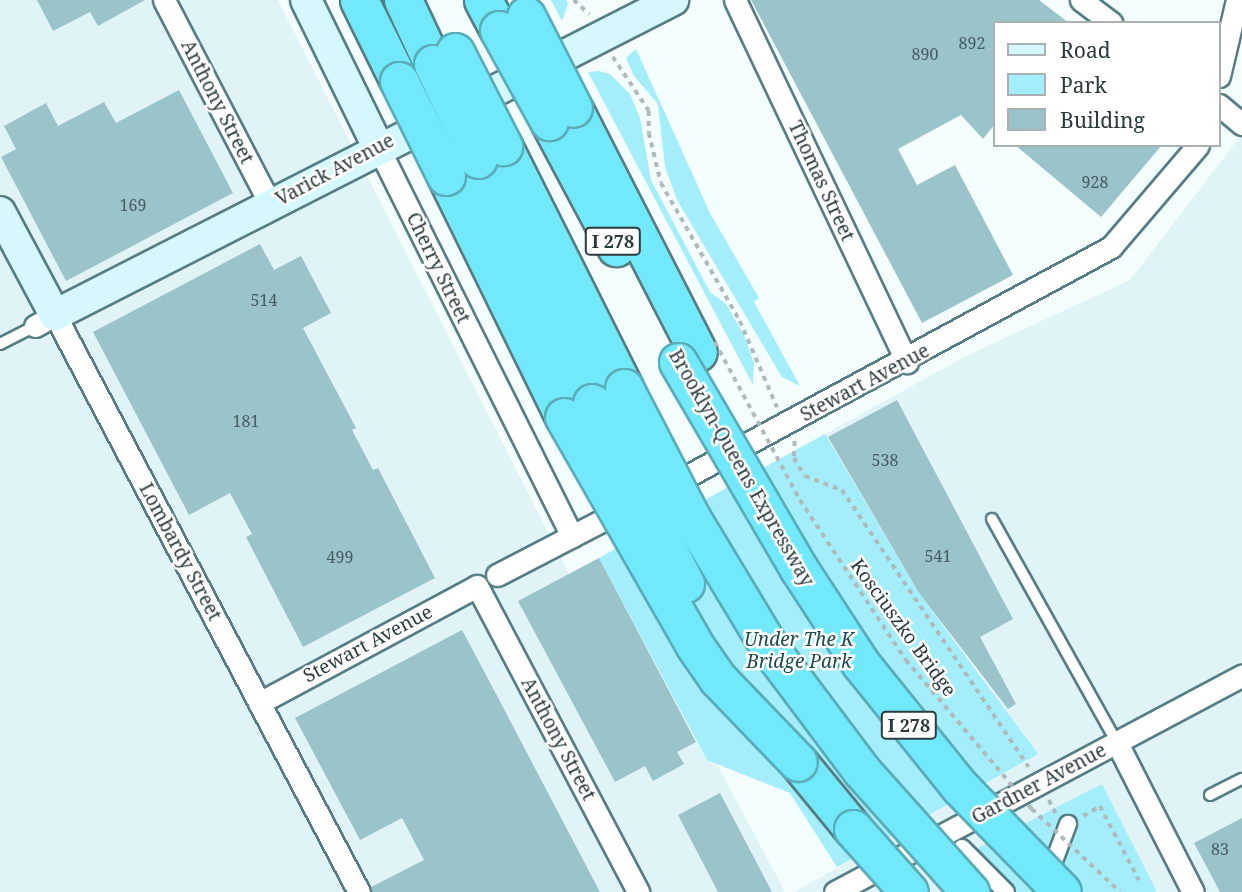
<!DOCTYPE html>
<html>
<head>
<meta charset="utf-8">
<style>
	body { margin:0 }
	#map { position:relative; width:1242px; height:892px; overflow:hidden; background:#f4fdfe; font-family:"Noto Serif",serif }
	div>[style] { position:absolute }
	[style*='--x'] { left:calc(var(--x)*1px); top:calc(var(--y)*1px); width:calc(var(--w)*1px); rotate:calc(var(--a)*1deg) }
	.built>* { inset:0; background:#e0f4f8 }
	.green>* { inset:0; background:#a3eefa }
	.building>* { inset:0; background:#9ac3ca }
	.path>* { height:3.5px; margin-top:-1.75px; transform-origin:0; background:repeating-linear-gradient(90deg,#aebabb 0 5px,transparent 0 10px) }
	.roads { filter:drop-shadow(2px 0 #567d84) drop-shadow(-2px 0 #567d84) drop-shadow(0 2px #567d84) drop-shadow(0 -2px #567d84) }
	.service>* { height:10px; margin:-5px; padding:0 5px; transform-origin:5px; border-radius:5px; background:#fff }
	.pedestrian>* { height:16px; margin:-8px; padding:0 8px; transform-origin:8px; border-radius:8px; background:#fff }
	.minor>* { height:21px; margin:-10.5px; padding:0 10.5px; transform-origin:10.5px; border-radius:10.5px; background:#fff }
	.secondary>* { height:30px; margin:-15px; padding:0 15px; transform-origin:15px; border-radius:15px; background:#d5f8fe }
	.motorway>* { height:37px; margin:-18.5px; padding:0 18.5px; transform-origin:18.5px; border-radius:18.5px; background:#72e9fb }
	.path-bridge>* { height:3.5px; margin-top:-1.75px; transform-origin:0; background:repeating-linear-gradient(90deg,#aebabb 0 5px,transparent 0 10px) }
	.bridges { filter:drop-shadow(2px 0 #59acb9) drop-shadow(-2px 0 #59acb9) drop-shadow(0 2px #59acb9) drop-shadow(0 -2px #59acb9) }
	.motorway-bridge>* { height:37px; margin:-18.5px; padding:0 18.5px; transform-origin:18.5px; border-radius:18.5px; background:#72e9fb }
	span { translate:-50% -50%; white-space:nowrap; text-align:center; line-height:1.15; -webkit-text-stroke:5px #fff; paint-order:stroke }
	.number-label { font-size:16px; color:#465d61 }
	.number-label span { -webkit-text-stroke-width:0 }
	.shield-label span { padding:2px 5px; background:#fff; border:2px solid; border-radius:5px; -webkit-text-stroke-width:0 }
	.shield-label { font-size:18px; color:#2a3b3e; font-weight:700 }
	.street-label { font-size:19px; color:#2a3b3e }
	.park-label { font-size:19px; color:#1b4c53; font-style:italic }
	.legend { position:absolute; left:993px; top:21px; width:228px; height:126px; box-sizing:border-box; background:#fff; border:2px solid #aab1b2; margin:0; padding:9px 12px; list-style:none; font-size:21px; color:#2a3b3e }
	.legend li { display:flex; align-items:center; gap:14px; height:35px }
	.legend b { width:35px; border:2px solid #aab1b2 }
</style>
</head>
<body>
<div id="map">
	<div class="built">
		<div style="clip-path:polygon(0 0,278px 0,569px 574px,599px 558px,696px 742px,718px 766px,785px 892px,0 892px)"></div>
		<div style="clip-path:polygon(1242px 134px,1242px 892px,794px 892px,1027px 761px,987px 681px,919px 593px,825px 434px,968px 355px,1130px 280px)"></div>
	</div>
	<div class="green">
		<div style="clip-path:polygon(551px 0,566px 0,568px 4px,562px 21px)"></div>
		<div style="clip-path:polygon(636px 49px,710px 213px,759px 298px,754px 302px,800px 386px,782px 377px,677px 200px,665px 167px,658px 104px,634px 76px,626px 58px)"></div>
		<div style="clip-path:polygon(599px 71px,610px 74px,630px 94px,640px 118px,651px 180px,710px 292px,726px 304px,744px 335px,754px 363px,753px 385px,588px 72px)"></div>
		<div style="clip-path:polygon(825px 434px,919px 593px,1038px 754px,837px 867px,790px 793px,707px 760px,599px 558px)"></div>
		<div style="clip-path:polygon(1102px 784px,1157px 892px,945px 892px,933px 871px)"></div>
	</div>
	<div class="building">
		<div style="clip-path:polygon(37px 0,145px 0,98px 26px,90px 12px,53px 31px)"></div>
		<div style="clip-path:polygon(751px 0,1039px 0,1069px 23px,995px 23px,995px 124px,983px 139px,961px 115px,898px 149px,917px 185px,955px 165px,1013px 275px,922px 323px)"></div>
		<div style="clip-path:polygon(179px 90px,233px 193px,66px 281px,1px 157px,16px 149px,4px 126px,46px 103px,58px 126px,104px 102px,116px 123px)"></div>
		<div style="clip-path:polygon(1015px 145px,1162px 145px,1101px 217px)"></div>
		<div style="clip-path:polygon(260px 244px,274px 270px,301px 256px,331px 313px,303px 328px,356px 428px,352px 430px,373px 470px,378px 468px,435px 578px,303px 647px,246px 537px,252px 534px,230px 493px,189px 515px,93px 332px)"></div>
		<div style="clip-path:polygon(897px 400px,1013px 619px,980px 637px,1016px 704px,1008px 709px,919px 593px,828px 437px)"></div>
		<div style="clip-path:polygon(599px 558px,696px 742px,677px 752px,684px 764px,653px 781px,645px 766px,615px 782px,518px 601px)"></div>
		<div style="clip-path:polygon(462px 630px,485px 673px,600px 892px,372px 892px,371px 887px,424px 860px,402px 818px,360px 840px,295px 718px)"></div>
		<div style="clip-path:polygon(720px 793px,729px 810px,772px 892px,718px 892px,678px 815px)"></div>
		<div style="clip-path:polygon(1242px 818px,1242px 892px,1220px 892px,1194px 843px)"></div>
	</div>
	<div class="path">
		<div style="--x:574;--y:0;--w:21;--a:43"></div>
		<div style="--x:613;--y:57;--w:65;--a:56.3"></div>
		<div style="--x:649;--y:111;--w:22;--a:90"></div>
		<div style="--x:649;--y:133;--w:51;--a:76.5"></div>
		<div style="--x:661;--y:183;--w:159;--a:60.2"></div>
		<div style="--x:740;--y:321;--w:94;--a:66.7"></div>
		<div style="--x:795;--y:441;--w:17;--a:93"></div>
		<div style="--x:794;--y:458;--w:21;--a:59"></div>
		<div style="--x:805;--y:476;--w:40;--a:21"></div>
		<div style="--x:842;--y:490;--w:334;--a:56"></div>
		<div style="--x:1049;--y:800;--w:16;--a:63"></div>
		<div style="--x:1083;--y:816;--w:20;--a:-30"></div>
		<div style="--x:1100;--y:806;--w:84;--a:62.2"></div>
	</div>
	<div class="roads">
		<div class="service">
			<div style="--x:0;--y:344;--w:39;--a:-27"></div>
			<div style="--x:992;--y:519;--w:257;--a:60.8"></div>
			<div style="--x:1210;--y:795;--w:36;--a:-27"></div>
		</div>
		<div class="pedestrian">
			<div style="--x:962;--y:848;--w:62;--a:45"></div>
			<div style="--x:1048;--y:877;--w:57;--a:-69.3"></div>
		</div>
		<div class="minor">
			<div style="--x:164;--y:0;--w:230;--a:62.5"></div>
			<div style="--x:735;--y:0;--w:401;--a:64.6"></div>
			<div style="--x:1081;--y:0;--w:38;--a:37"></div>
			<div style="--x:1219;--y:76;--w:78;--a:-76.7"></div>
			<div style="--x:1219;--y:105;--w:30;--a:40"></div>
			<div style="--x:378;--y:147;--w:435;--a:63.5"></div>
			<div style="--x:35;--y:326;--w:23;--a:-29"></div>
			<div style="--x:55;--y:315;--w:652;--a:62.22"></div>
			<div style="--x:667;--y:487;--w:505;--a:-28.39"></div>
			<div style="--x:1111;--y:247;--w:134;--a:-49.5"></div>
			<div style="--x:497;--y:575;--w:145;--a:-27.4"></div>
			<div style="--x:259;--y:703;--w:247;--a:-28.2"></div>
			<div style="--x:477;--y:586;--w:346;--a:62.2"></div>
			<div style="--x:1117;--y:743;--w:167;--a:63"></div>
			<div style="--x:835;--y:892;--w:461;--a:-28"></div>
		</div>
		<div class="secondary">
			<div style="--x:306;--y:0;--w:164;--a:63.9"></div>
			<div style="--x:0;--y:212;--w:117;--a:61.9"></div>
			<div style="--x:55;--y:315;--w:694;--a:-27.01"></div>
		</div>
		<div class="motorway">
			<div style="--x:359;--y:0;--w:90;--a:63.7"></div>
			<div style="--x:403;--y:0;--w:71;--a:64.9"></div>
			<div style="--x:483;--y:0;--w:34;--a:62"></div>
			<div style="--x:573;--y:108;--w:274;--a:62.9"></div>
			<div style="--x:549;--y:121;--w:143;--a:62"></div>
			<div style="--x:503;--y:146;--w:271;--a:63.4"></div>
			<div style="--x:478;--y:159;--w:269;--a:65"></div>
			<div style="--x:446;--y:176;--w:268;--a:63.9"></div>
			<div style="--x:798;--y:762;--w:87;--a:50.6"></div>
		</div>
	</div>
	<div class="path-bridge">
		<div style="--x:715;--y:342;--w:179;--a:61.7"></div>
		<div style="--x:800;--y:500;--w:192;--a:56.5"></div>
		<div style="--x:906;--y:660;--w:195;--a:49.8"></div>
		<div style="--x:1032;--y:809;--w:121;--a:43.3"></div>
	</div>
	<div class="bridges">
		<div class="motorway-bridge">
			<div style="--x:526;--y:16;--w:103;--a:62.9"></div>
			<div style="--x:499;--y:30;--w:104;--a:61.2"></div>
			<div style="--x:455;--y:52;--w:106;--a:62.9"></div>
			<div style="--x:433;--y:64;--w:105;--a:64.7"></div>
			<div style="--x:399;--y:81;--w:106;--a:63.7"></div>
			<div style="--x:678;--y:362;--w:240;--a:59.7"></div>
			<div style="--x:799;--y:569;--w:113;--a:56.9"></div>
			<div style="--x:861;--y:664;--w:158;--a:51.2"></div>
			<div style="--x:960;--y:787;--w:146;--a:45.8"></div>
			<div style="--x:624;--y:388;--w:148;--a:62.6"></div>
			<div style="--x:692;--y:519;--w:153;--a:58.9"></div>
			<div style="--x:771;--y:650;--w:150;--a:53.1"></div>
			<div style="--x:861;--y:770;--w:164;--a:48.2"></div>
			<div style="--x:592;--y:403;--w:203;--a:62.7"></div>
			<div style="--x:564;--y:417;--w:264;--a:60.2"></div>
			<div style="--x:695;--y:646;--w:40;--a:55.1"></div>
			<div style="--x:718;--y:679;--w:115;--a:46.1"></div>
			<div style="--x:853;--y:829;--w:84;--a:48.4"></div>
		</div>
	</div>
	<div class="number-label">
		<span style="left:972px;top:43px">892</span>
		<span style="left:925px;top:54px">890</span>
		<span style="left:1095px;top:182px">928</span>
		<span style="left:133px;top:205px">169</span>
		<span style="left:264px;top:300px">514</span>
		<span style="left:246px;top:421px">181</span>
		<span style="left:885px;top:460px">538</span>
		<span style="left:938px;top:556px">541</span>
		<span style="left:340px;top:557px">499</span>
		<span style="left:1220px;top:849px">83</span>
	</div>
	<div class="shield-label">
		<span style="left:613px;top:241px">I 278</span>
		<span style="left:909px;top:725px">I 278</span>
	</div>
	<div class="street-label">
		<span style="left:217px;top:102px;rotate:63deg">Anthony Street</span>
		<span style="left:335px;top:170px;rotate:-28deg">Varick Avenue</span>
		<span style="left:821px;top:181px;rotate:65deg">Thomas Street</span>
		<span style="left:438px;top:268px;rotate:64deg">Cherry Street</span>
		<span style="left:865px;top:383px;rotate:-28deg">Stewart Avenue</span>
		<span style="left:741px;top:468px;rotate:60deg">Brooklyn-Queens Expressway</span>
		<span style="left:180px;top:552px;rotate:62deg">Lombardy Street</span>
		<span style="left:903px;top:628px;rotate:54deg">Kosciuszko Bridge</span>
		<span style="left:368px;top:644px;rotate:-28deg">Stewart Avenue</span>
		<span style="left:558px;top:739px;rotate:62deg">Anthony Street</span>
		<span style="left:1039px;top:784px;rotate:-28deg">Gardner Avenue</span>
	</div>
	<div class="park-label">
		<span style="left:799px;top:651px">Under The K<br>Bridge Park</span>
	</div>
	<ul class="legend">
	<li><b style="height:9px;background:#d5f8fe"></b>Road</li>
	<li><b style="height:19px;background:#a3eefa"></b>Park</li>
	<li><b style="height:19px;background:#9ac3ca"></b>Building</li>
	</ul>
</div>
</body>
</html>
